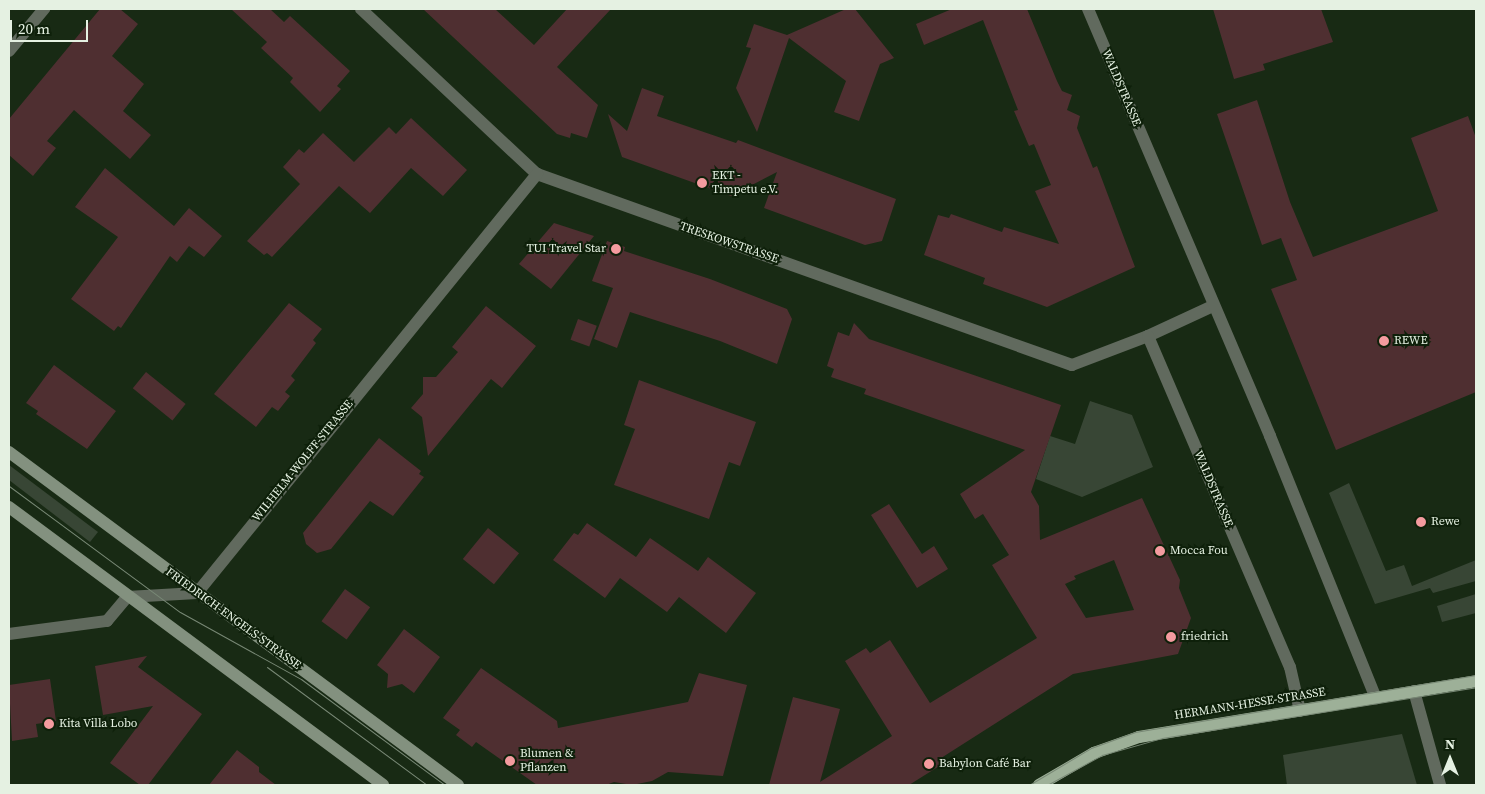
<!DOCTYPE html>
<html>
<head>
<meta charset="utf-8">
<style>
	body { margin:0 }
	#map { position:relative; width:1485px; height:794px; overflow:hidden; background:#182a14; font-family:"Source Serif 4",serif }
	div>[style] { position:absolute }
	[style*='--x'] { left:calc(var(--x)*1px); top:calc(var(--y)*1px); width:calc(var(--w)*1px); rotate:calc(var(--a)*1deg) }
	.green>* { inset:0; background:#384635 }
	.building>* { inset:0; background:#4f2f31; transform-origin:0 0 }
	.street>* { height:12px; margin:-6px; padding:0 6px; transform-origin:6px; border-radius:6px; background:#616a5e }
	.secondary>* { height:12px; margin:-6px; padding:0 6px; transform-origin:6px; border-radius:6px; background:#83917f }
	.primary>* { height:12px; margin:-6px; padding:0 6px; transform-origin:6px; border-radius:6px; background:#9db098 }
	.tram>* { height:1px; margin:-0.5px; padding:0 0.5px; transform-origin:0.5px; border-radius:0.5px; background:#788875 }
	.dots>* { width:14px; height:14px; translate:-50% -50%; box-sizing:border-box; border:2px solid #0e200a; border-radius:50% }
	span { translate:-50% -50%; white-space:nowrap; text-align:center; line-height:1.15; -webkit-text-stroke:4px #0e200a; paint-order:stroke }
	.street-label { font-size:12px; color:#e5f1e2 }
	.poi-label { font-size:12px; color:#e5f1e2 }
	.left { translate:0 -50%; text-align:left }
	.right { translate:-100% -50%; text-align:right }
	.frame { position:absolute; inset:0; border:10px solid #e5f1e2; pointer-events:none }
	.north { position:absolute; left:1425px; top:734px; width:50px; height:50px; -webkit-text-stroke:4px #0e200a; paint-order:stroke; rotate:0deg; font-size:14px; font-weight:700; line-height:20px; text-align:center; color:#e5f1e2 }
	.north::after { content:''; display:block; margin:auto; width:18px; height:22px; background:#e5f1e2; clip-path:polygon(50% 0,100% 100%,50% 72%,0 100%) }
	.scale { position:absolute; left:10px; top:20px; width:78px; height:22px; box-sizing:border-box; border:2px solid #e5f1e2; border-top:0; padding-left:6px; font-size:15px; line-height:18px; white-space:nowrap; color:#e5f1e2; -webkit-text-stroke:4px #0e200a; paint-order:stroke }
</style>
</head>
<body>
<div id="map">
	<div class="green">
		<div style="clip-path:polygon(1090px 401px,1132px 415px,1153px 467px,1082px 497px,1036px 479px,1050px 436px,1075px 444px)"></div>
		<div style="clip-path:polygon(9px 465px,98px 532px,90px 542px,9px 480px)"></div>
		<div style="clip-path:polygon(1349px 483px,1386px 571px,1404px 565px,1412px 586px,1476px 560px,1476px 581px,1433px 593px,1430px 588px,1375px 604px,1329px 493px)"></div>
		<div style="clip-path:polygon(1476px 594px,1476px 613px,1442px 622px,1437px 606px)"></div>
		<div style="clip-path:polygon(1402px 734px,1417px 785px,1287px 785px,1283px 755px)"></div>
	</div>
	<div class="building">
		<div style="clip-path:polygon(100px 9px,120px 9px,138px 24px,112px 56px,144px 84px,123px 111px,151px 135px,130px 159px,74px 110px,47px 141px,56px 148px,33px 176px,9px 155px,9px 119px)"></div>
		<div style="clip-path:polygon(231px 9px,270px 9px,284px 22px,290px 16px,350px 71px,337px 86px,341px 89px,320px 112px,290px 82px,293px 78px,261px 48px,267px 42px)"></div>
		<div style="clip-path:polygon(423px 9px,495px 9px,534px 45px,567px 9px,611px 9px,557px 67px,598px 105px,587px 138px,571px 133px,570px 138px,557px 134px)"></div>
		<div style="clip-path:polygon(846px 9px,855px 9px,894px 58px,880px 64px,859px 121px,834px 112px,846px 81px,789px 38px,757px 132px,736px 88px,751px 48px,746px 47px,754px 24px,787px 35px)"></div>
		<div style="clip-path:polygon(952px 9px,1027px 9px,1057px 81px,1062px 91px,1072px 95px,1067px 110px,1080px 116px,1077px 128px,1093px 168px,1097px 166px,1135px 267px,1047px 307px,983px 284px,985px 278px,924px 255px,938px 215px,949px 218px,951px 214px,1002px 232px,1004px 227px,1059px 244px,1035px 191px,1051px 185px,1034px 144px,1029px 146px,1014px 111px,1018px 110px,983px 20px,924px 45px,916px 24px)"></div>
		<div style="clip-path:polygon(1213px 9px,1321px 9px,1333px 42px,1263px 64px,1265px 70px,1234px 79px)"></div>
		<div style="clip-path:polygon(642px 88px,664px 96px,657px 116px,736px 143px,738px 140px,896px 199px,882px 241px,865px 245px,764px 208px,777px 172px,731px 196px,622px 157px,608px 114px,627px 131px)"></div>
		<div style="clip-path:polygon(1257px 100px,1290px 202px,1313px 257px,1438px 211px,1411px 138px,1468px 116px,1476px 138px,1476px 392px,1336px 450px,1271px 289px,1297px 280px,1281px 238px,1262px 245px,1217px 114px)"></div>
		<div style="clip-path:polygon(411px 118px,467px 170px,443px 196px,411px 168px,370px 213px,339px 186px,272px 257px,267px 253px,264px 255px,247px 241px,300px 184px,283px 167px,299px 149px,304px 153px,323px 133px,354px 162px,389px 127px,396px 134px)"></div>
		<div style="clip-path:polygon(105px 168px,174px 226px,189px 208px,222px 236px,204px 257px,189px 246px,177px 262px,170px 256px,121px 328px,118px 326px,114px 331px,71px 299px,118px 237px,75px 207px)"></div>
		<div style="clip-path:polygon(554px 223px,594px 236px,551px 289px,519px 264px)"></div>
		<div style="clip-path:polygon(607px 241px,625px 247px,624px 251px,710px 279px,787px 309px,792px 319px,777px 364px,720px 341px,630px 312px,617px 348px,594px 339px,613px 288px,592px 281px)"></div>
		<div style="clip-path:polygon(289px 303px,322px 329px,313px 340px,316px 343px,291px 376px,295px 380px,285px 392px,290px 396px,278px 411px,272px 407px,256px 427px,214px 394px)"></div>
		<div style="clip-path:polygon(486px 306px,536px 346px,502px 388px,491px 379px,428px 456px,422px 417px,411px 408px,423px 394px,423px 377px,436px 377px,458px 352px,452px 347px)"></div>
		<div style="left:578px;top:319px;width:20px;height:22px;rotate:20deg"></div>
		<div style="clip-path:polygon(evenodd,854px 323px,869px 339px,1061px 405px,1031px 492px,1039px 506px,1040px 540px,1142px 498px,1180px 580px,1179px 588px,1191px 618px,1178px 654px,1073px 674px,938px 760px,941px 765px,909px 785px,769px 785px,793px 697px,840px 709px,820px 782px,892px 736px,845px 661px,866px 648px,870px 653px,890px 640px,930px 703px,1037px 638px,992px 565px,1009px 555px,983px 514px,975px 519px,960px 494px,1025px 450px,864px 394px,866px 389px,831px 377px,834px 369px,827px 366px,838px 332px,849px 336px,854px 323px,1114px 560px,1134px 610px,1086px 618px,1065px 584px,1076px 579px,1074px 576px,1114px 560px)"></div>
		<div style="clip-path:polygon(54px 365px,116px 411px,87px 449px,36px 414px,38px 411px,26px 403px)"></div>
		<div style="left:146px;top:372px;width:51px;height:21px;rotate:39deg"></div>
		<div style="clip-path:polygon(639px 380px,756px 422px,740px 466px,729px 462px,709px 519px,614px 485px,635px 429px,624px 425px)"></div>
		<div style="clip-path:polygon(379px 438px,421px 471px,419px 474px,424px 477px,393px 516px,370px 501px,331px 549px,317px 553px,306px 544px,303px 533px)"></div>
		<div style="clip-path:polygon(889px 504px,922px 554px,934px 546px,948px 569px,917px 588px,871px 515px)"></div>
		<div style="clip-path:polygon(587px 523px,636px 557px,650px 538px,698px 571px,708px 557px,756px 593px,726px 633px,679px 597px,667px 612px,620px 578px,605px 598px,553px 560px,574px 533px,578px 535px)"></div>
		<div style="left:488px;top:528px;width:40px;height:40px;rotate:39deg"></div>
		<div style="left:345px;top:589px;width:31px;height:40px;rotate:36deg"></div>
		<div style="clip-path:polygon(404px 629px,440px 657px,414px 693px,402px 684px,387px 688px,388px 674px,377px 665px)"></div>
		<div style="clip-path:polygon(147px 656px,138px 667px,202px 714px,148px 785px,140px 785px,110px 763px,153px 706px,103px 715px,95px 666px)"></div>
		<div style="clip-path:polygon(481px 668px,557px 721px,558px 728px,688px 702px,699px 673px,747px 685px,723px 776px,668px 772px,652px 781px,632px 785px,614px 782px,606px 785px,537px 785px,476px 742px,472px 747px,456px 735px,460px 730px,443px 718px)"></div>
		<div style="clip-path:polygon(50px 679px,56px 721px,36px 724px,38px 737px,12px 741px,9px 685px)"></div>
		<div style="clip-path:polygon(237px 750px,259px 767px,259px 772px,276px 785px,209px 785px)"></div>
	</div>
	<div class="street">
		<div style="--x:361;--y:9;--w:241;--a:43.2"></div>
		<div style="--x:537;--y:174;--w:568;--a:19.65"></div>
		<div style="--x:1072;--y:365;--w:81;--a:-20.9"></div>
		<div style="--x:1148;--y:336;--w:72;--a:-24.8"></div>
		<div style="--x:1088;--y:9;--w:464;--a:66.9"></div>
		<div style="--x:1270;--y:436;--w:283;--a:68"></div>
		<div style="--x:9;--y:51;--w:55;--a:-50.2"></div>
		<div style="--x:1148;--y:336;--w:360;--a:66.8"></div>
		<div style="--x:1290;--y:667;--w:45;--a:77.2"></div>
		<div style="--x:9;--y:634;--w:99;--a:-7.6"></div>
		<div style="--x:107;--y:621;--w:31;--a:-50"></div>
		<div style="--x:127;--y:597;--w:70;--a:-3.3"></div>
		<div style="--x:197;--y:593;--w:540;--a:-50.94"></div>
		<div style="--x:1414;--y:691;--w:98;--a:74.5"></div>
	</div>
	<div class="secondary">
		<div style="--x:9;--y:452;--w:559;--a:36.56"></div>
		<div style="--x:9;--y:507;--w:466;--a:36.6"></div>
	</div>
	<div class="primary">
		<div style="--x:1039;--y:785;--w:64;--a:-30.2"></div>
		<div style="--x:1094;--y:753;--w:48;--a:-19.6"></div>
		<div style="--x:1139;--y:737;--w:342;--a:-9.4"></div>
	</div>
	<div class="tram">
		<div style="--x:9;--y:486;--w:212;--a:36.4"></div>
		<div style="--x:180;--y:612;--w:138;--a:29"></div>
		<div style="--x:301;--y:679;--w:179;--a:36.4"></div>
		<div style="--x:267;--y:667;--w:199;--a:36.4"></div>
		<div style="--x:1029;--y:785;--w:72;--a:-30.8"></div>
		<div style="--x:1091;--y:748;--w:47;--a:-20"></div>
		<div style="--x:1135;--y:732;--w:346;--a:-9.5"></div>
		<div style="--x:1047;--y:785;--w:63;--a:-28.6"></div>
		<div style="--x:1102;--y:755;--w:62;--a:-15.8"></div>
		<div style="--x:1162;--y:738;--w:318;--a:-9.2"></div>
	</div>
	<div class="dots">
		<div style="left:702px;top:183px;background:#f49b9f"></div>
		<div style="left:616px;top:249px;background:#f49b9f"></div>
		<div style="left:1384px;top:341px;background:#f49b9f"></div>
		<div style="left:1421px;top:522px;background:#f49b9f"></div>
		<div style="left:1160px;top:551px;background:#f49b9f"></div>
		<div style="left:1171px;top:637px;background:#f49b9f"></div>
		<div style="left:49px;top:724px;background:#f49b9f"></div>
		<div style="left:510px;top:761px;background:#f49b9f"></div>
		<div style="left:929px;top:764px;background:#f49b9f"></div>
	</div>
	<div class="street-label">
		<span style="left:1121px;top:88px;rotate:67deg">WALDSTRASSE</span>
		<span style="left:729px;top:243px;rotate:19deg">TRESKOWSTRASSE</span>
		<span style="left:303px;top:461px;rotate:-51deg">WILHELM-WOLFF-STRASSE</span>
		<span style="left:1213px;top:489px;rotate:67deg">WALDSTRASSE</span>
		<span style="left:233px;top:619px;rotate:36deg">FRIEDRICH-ENGELS-STRASSE</span>
		<span style="left:1250px;top:704px;rotate:-9deg">HERMANN-HESSE-STRASSE</span>
	</div>
	<div class="poi-label">
		<span class="left" style="left:712px;top:183px">EKT -<br>Timpetu e.V.</span>
		<span class="right" style="left:606px;top:249px">TUI Travel Star</span>
		<span class="left" style="left:1394px;top:341px">REWE</span>
		<span class="left" style="left:1431px;top:522px">Rewe</span>
		<span class="left" style="left:1170px;top:551px">Mocca Fou</span>
		<span class="left" style="left:1181px;top:637px">friedrich</span>
		<span class="left" style="left:59px;top:724px">Kita Villa Lobo</span>
		<span class="left" style="left:520px;top:761px">Blumen &amp;<br>Pflanzen</span>
		<span class="left" style="left:939px;top:764px">Babylon Café Bar</span>
	</div>
	<div class="frame"></div>
	<div class="north">N</div>
	<div class="scale">20 m</div>
</div>
</body>
</html>
